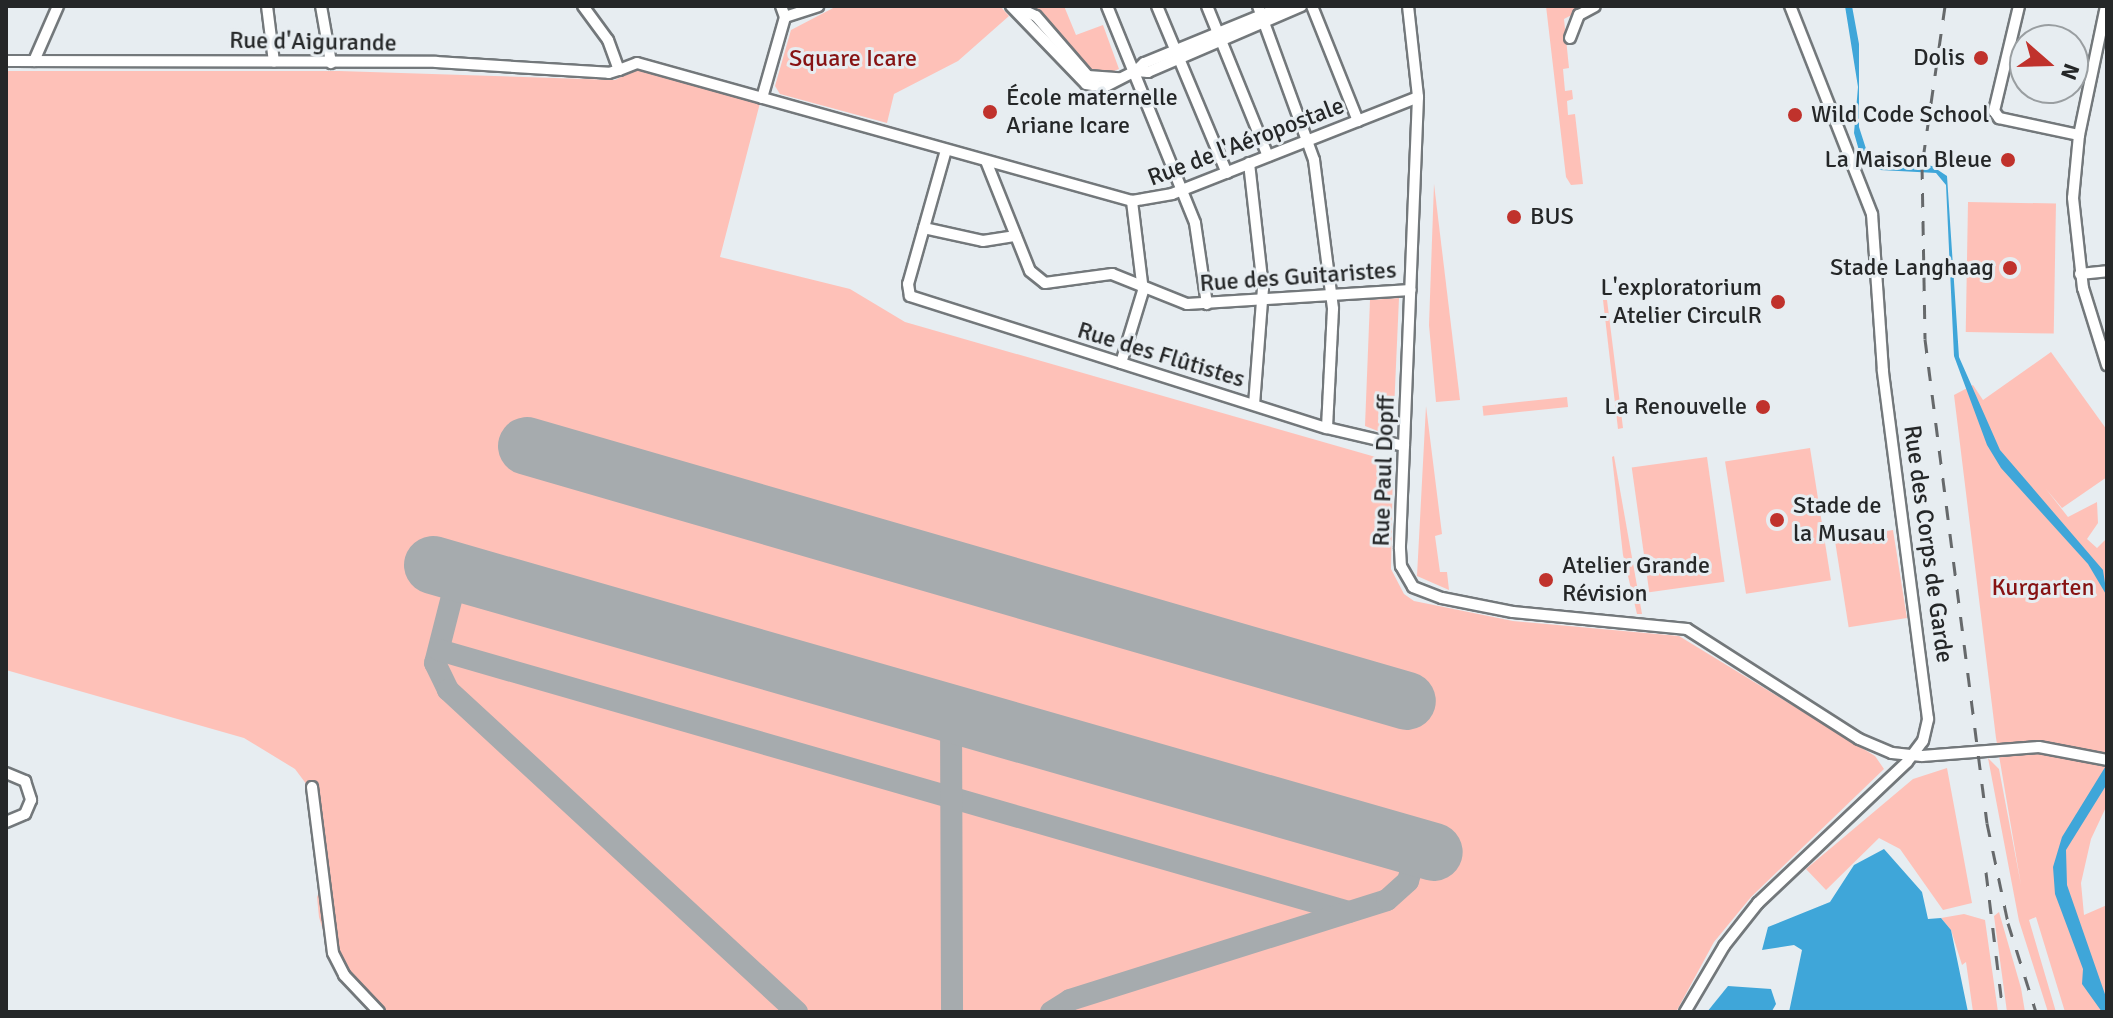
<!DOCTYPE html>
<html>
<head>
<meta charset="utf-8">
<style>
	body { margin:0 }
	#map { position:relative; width:2113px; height:1018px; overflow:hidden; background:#e7edf1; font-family:Signika,sans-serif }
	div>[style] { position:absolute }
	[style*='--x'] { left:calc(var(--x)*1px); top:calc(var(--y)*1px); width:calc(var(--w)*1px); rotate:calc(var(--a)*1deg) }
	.green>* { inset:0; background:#fec1b8; transform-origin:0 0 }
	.water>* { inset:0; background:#3fa6d9 }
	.taxiway>* { height:22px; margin:-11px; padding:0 11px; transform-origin:11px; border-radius:11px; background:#a6abae }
	.runway>* { height:58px; margin:-29px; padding:0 29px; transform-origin:29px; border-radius:29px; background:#a6abae }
	.roads { filter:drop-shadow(2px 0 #73787b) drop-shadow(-2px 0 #73787b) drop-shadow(0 2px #73787b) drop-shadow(0 -2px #73787b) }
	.minor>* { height:10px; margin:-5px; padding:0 5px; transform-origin:5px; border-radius:5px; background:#fff }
	.rail>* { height:3px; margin-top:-1.5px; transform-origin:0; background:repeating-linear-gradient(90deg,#66696b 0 14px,transparent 0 28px) }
	.dots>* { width:22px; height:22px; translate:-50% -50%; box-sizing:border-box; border:4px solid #e7edf1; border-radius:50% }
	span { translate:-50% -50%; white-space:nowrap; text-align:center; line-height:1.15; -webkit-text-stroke:6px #e7edf1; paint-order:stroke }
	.street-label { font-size:24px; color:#252728 }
	.poi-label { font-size:24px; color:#252728 }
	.right { translate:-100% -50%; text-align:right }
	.left { translate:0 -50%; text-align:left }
	.park-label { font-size:24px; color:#871313 }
	.frame { position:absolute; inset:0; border:8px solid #252728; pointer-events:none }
	.north { position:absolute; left:2009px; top:24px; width:80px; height:80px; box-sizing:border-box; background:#e7edf1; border:2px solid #999ea1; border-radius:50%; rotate:110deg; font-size:22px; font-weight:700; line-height:32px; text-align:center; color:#252728 }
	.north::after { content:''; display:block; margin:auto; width:28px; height:36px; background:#c0322c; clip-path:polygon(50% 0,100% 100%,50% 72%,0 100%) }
</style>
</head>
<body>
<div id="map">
	<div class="green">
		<div style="clip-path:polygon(837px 6px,1000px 6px,1009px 16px,958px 61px,894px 94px,887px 123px,780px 94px,775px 86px,791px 30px)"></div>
		<div style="clip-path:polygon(1031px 6px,1064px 6px,1076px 35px,1103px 25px,1119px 69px,1104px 75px,1090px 70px)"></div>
		<div style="clip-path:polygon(1546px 6px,1589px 6px,1564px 19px,1569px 68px,1563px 69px,1565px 91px,1572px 90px,1573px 99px,1567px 101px,1568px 115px,1575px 114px,1583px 184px,1571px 185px,1566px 177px)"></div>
		<div style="clip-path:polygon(641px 67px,760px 103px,720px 257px,850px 289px,905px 322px,1393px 462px,1391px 569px,1404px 594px,1414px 601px,1513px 621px,1679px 636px,1875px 756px,1884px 769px,1751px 897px,1714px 942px,1676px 1012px,376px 1012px,334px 967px,319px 917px,317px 897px,322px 886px,307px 785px,295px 769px,244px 738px,6px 670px,6px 71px,339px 71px,615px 80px)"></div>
		<div style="clip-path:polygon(1434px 184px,1460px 400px,1436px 402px,1429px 325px)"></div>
		<div style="left:1968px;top:202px;width:88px;height:130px;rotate:1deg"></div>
		<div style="clip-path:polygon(1399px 298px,1393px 432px,1388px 435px,1365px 426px,1370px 300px)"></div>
		<div style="clip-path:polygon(1603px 300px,1607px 300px,1623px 428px,1618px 429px)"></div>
		<div style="clip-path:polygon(2051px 352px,2107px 430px,2107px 477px,2062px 508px,2046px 489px,2068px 517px,2097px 502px,2098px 523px,2087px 539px,2097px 548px,2107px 538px,2107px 805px,2091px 839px,2081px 883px,2084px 915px,2107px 905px,2107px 1012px,2065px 1012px,2036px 917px,2029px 920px,2056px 1012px,2048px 1012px,2019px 921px,1988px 758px,1999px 769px,2021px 885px,1996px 738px,1954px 395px,1973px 385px,1983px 400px)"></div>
		<div style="left:1567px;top:397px;width:10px;height:85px;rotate:84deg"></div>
		<div style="clip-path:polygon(1426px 406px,1442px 534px,1435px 536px,1440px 572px,1447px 572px,1449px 590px,1417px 576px)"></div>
		<div style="left:1810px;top:448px;width:134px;height:86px;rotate:81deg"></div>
		<div style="clip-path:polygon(1612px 457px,1614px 456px,1642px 614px,1637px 614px,1623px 555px)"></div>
		<div style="left:1707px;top:457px;width:126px;height:76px;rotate:82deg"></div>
		<div style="left:1893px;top:530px;width:89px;height:59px;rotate:81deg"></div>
		<div style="clip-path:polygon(1947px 768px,1972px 903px,1943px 910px,1900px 849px,1879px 838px,1826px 890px,1806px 869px,1913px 779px)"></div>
		<div style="clip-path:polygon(1999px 912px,2021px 988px,2025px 1012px,2007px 1012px,1994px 916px)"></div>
		<div style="clip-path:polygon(1964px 914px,1985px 920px,1998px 1012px,1973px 1012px,1966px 962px,1962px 965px,1951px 930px,1941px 918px)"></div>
	</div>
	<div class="water">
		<div style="clip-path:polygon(1845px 6px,1852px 6px,1859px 44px,1859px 127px,1869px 158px,1932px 166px,1947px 176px,1959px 357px,2000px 450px,2103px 570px,2107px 596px,2088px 564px,2001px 468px,1987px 445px,1954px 356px,1946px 185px,1936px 173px,1880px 170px,1862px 161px,1854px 133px,1858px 87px)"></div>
		<div style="clip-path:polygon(2107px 764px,2107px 784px,2066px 850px,2067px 885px,2107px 1000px,2107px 1012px,2102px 1012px,2082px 984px,2083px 969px,2055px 894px,2053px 867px,2062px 837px)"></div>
		<div style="clip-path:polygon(1884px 849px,1922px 892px,1928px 919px,1941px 918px,1951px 930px,1968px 1012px,1789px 1012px,1802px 950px,1794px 945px,1762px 950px,1768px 927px,1830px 902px,1854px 865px)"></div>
		<div style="clip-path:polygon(1728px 986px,1771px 989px,1776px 1004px,1772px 1011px,1707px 1012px)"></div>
	</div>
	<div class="taxiway">
		<div style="--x:458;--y:573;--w:93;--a:104.3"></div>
		<div style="--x:435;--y:663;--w:30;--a:64"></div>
		<div style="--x:448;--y:690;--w:475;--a:42.7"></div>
		<div style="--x:439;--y:650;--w:947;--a:16.06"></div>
		<div style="--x:951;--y:714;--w:298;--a:89.8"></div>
		<div style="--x:1051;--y:1012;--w:22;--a:-32"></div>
		<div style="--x:1070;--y:1000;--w:332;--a:-17.5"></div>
		<div style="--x:1387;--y:900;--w:28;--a:-42"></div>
		<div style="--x:1408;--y:881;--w:35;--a:-74"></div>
	</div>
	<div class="runway">
		<div style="--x:527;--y:446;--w:916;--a:16.16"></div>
		<div style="--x:433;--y:565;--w:1041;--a:16"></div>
	</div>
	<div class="roads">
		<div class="minor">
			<div style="--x:267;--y:6;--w:56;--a:82.9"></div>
			<div style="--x:321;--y:6;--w:58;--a:80"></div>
			<div style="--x:583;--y:6;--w:42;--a:53.7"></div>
			<div style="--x:608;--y:40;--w:32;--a:70"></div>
			<div style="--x:619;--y:70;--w:19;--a:-21"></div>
			<div style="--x:637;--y:63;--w:514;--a:15.58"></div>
			<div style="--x:1132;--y:201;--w:41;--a:-9.9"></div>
			<div style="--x:1172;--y:194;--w:264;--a:-21.5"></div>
			<div style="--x:1011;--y:6;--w:108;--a:46.1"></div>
			<div style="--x:1086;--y:84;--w:18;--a:9"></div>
			<div style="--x:1104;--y:87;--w:36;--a:-27"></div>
			<div style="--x:1107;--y:6;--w:234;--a:67.9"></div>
			<div style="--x:1195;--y:223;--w:82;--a:81.6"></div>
			<div style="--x:1157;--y:6;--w:181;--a:67.3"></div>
			<div style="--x:1207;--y:6;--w:162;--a:67.9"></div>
			<div style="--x:1258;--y:6;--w:164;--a:70"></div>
			<div style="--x:1314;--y:160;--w:150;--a:82.7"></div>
			<div style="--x:1333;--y:309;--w:119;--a:92.9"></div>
			<div style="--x:1284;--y:6;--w:151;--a:157.8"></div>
			<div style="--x:1144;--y:63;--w:11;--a:135"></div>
			<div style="--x:1136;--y:71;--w:12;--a:5"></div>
			<div style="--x:1148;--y:72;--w:167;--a:-23.3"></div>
			<div style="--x:1312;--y:6;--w:124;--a:68.2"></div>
			<div style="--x:1408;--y:6;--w:92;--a:83.7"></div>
			<div style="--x:1418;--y:97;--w:452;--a:92.3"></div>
			<div style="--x:1400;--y:549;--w:17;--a:87"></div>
			<div style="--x:1401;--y:566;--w:24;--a:60"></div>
			<div style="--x:1413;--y:587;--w:31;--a:21"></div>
			<div style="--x:1442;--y:598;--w:72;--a:11.2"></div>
			<div style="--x:1513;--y:612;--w:175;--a:5.6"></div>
			<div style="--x:1687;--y:629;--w:204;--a:32.6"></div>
			<div style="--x:1859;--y:739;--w:36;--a:23"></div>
			<div style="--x:1892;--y:753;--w:30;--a:6"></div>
			<div style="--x:1922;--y:756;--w:117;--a:-4.4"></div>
			<div style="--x:2039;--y:747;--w:69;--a:10.8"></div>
			<div style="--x:2019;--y:6;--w:108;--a:103.4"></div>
			<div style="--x:1994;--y:111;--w:9;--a:54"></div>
			<div style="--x:1999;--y:118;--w:82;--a:12"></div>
			<div style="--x:2106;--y:6;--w:132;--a:101.8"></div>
			<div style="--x:2079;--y:135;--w:63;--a:95.4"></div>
			<div style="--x:2073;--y:198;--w:91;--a:83.7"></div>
			<div style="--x:2083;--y:288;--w:81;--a:72.7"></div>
			<div style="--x:1023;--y:10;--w:14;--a:25"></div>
			<div style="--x:1036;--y:16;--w:79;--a:49.1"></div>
			<div style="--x:1088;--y:76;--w:31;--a:4"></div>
			<div style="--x:785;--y:17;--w:35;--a:-18"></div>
			<div style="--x:1570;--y:38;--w:25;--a:-69"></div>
			<div style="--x:1579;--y:15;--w:18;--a:-29"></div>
			<div style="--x:6;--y:61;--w:430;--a:0.1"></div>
			<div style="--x:436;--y:62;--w:173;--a:3.6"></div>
			<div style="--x:609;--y:73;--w:10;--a:-17"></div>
			<div style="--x:34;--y:61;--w:60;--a:-66.4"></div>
			<div style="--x:762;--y:98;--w:84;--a:-74.1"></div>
			<div style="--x:785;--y:17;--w:12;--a:-110"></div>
			<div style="--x:946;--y:150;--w:139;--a:105.8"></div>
			<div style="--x:908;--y:284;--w:12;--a:81"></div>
			<div style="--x:910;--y:296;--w:437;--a:17.6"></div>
			<div style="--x:1327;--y:428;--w:79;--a:13.2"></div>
			<div style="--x:986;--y:161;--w:118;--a:68.2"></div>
			<div style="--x:1030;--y:271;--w:19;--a:39"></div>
			<div style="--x:1045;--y:283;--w:68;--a:-7.7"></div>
			<div style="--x:1112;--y:274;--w:81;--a:21.8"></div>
			<div style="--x:1187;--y:304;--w:224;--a:-3.6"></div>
			<div style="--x:1249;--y:163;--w:126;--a:83.6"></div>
			<div style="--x:1263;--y:288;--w:116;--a:94.4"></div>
			<div style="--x:924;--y:228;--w:60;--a:12.4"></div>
			<div style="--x:983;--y:241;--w:33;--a:-9"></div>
			<div style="--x:2080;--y:274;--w:27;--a:-6"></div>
			<div style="--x:1121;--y:363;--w:75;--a:-73"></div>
			<div style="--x:1143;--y:291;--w:91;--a:-97"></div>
			<div style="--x:6;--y:773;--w:21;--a:23"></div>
			<div style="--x:25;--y:781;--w:20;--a:72"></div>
			<div style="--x:31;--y:800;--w:15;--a:113"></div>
			<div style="--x:25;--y:814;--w:21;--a:157"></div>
			<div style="--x:312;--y:787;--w:167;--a:82.8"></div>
			<div style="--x:333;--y:953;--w:25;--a:63"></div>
			<div style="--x:344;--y:975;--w:51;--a:46.6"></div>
			<div style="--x:1685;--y:1012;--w:77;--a:-59.4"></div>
			<div style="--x:1724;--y:946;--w:55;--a:-51.7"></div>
			<div style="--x:1758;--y:903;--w:205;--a:-43.4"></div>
			<div style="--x:1907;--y:762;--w:26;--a:-53"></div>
			<div style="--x:1923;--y:741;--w:23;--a:-77"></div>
			<div style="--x:1928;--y:719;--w:351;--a:-97.4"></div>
			<div style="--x:1883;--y:371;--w:157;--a:-94"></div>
			<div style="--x:1872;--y:214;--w:224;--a:-111.5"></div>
		</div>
	</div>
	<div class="rail">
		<div style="--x:1945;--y:6;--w:161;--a:98.2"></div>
		<div style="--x:1922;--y:165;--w:174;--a:89"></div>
		<div style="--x:1925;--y:339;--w:488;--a:82.7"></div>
		<div style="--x:1987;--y:823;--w:102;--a:78.1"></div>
		<div style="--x:2008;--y:923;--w:93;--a:72.5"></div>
		<div style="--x:1986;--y:872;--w:141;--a:83.1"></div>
	</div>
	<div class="dots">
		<div style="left:1981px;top:58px;background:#c0322c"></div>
		<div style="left:990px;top:112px;background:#c0322c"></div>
		<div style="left:1795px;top:115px;background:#c0322c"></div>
		<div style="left:2008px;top:160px;background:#c0322c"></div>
		<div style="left:1514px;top:217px;background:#c0322c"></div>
		<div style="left:2010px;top:268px;background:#c0322c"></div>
		<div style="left:1778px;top:302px;background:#c0322c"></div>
		<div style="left:1763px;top:407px;background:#c0322c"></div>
		<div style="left:1777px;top:520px;background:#c0322c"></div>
		<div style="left:1546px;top:580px;background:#c0322c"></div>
	</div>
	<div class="street-label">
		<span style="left:313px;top:42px;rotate:1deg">Rue d'Aigurande</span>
		<span style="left:1246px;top:142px;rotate:-21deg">Rue de l'Aéropostale</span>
		<span style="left:1298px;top:277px;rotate:-4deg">Rue des Guitaristes</span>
		<span style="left:1161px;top:355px;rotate:17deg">Rue des Flûtistes</span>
		<span style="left:1384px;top:471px;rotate:-88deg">Rue Paul Dopff</span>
		<span style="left:1928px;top:544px;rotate:82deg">Rue des Corps de Garde</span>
	</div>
	<div class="poi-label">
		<span class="right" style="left:1965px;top:58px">Dolis</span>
		<span class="left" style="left:1006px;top:112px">École maternelle<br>Ariane Icare</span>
		<span class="left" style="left:1811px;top:115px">Wild Code School</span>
		<span class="right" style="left:1992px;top:160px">La Maison Bleue</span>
		<span class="left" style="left:1530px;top:217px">BUS</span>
		<span class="right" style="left:1994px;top:268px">Stade Langhaag</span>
		<span class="right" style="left:1762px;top:302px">L'exploratorium<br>- Atelier CirculR</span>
		<span class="right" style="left:1747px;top:407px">La Renouvelle</span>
		<span class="left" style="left:1793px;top:520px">Stade de<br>la Musau</span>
		<span class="left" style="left:1562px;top:580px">Atelier Grande<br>Révision</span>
	</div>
	<div class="park-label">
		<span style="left:853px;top:59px">Square Icare</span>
		<span style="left:2043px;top:588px">Kurgarten</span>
	</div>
	<div class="frame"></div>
	<div class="north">N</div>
</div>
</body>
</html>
